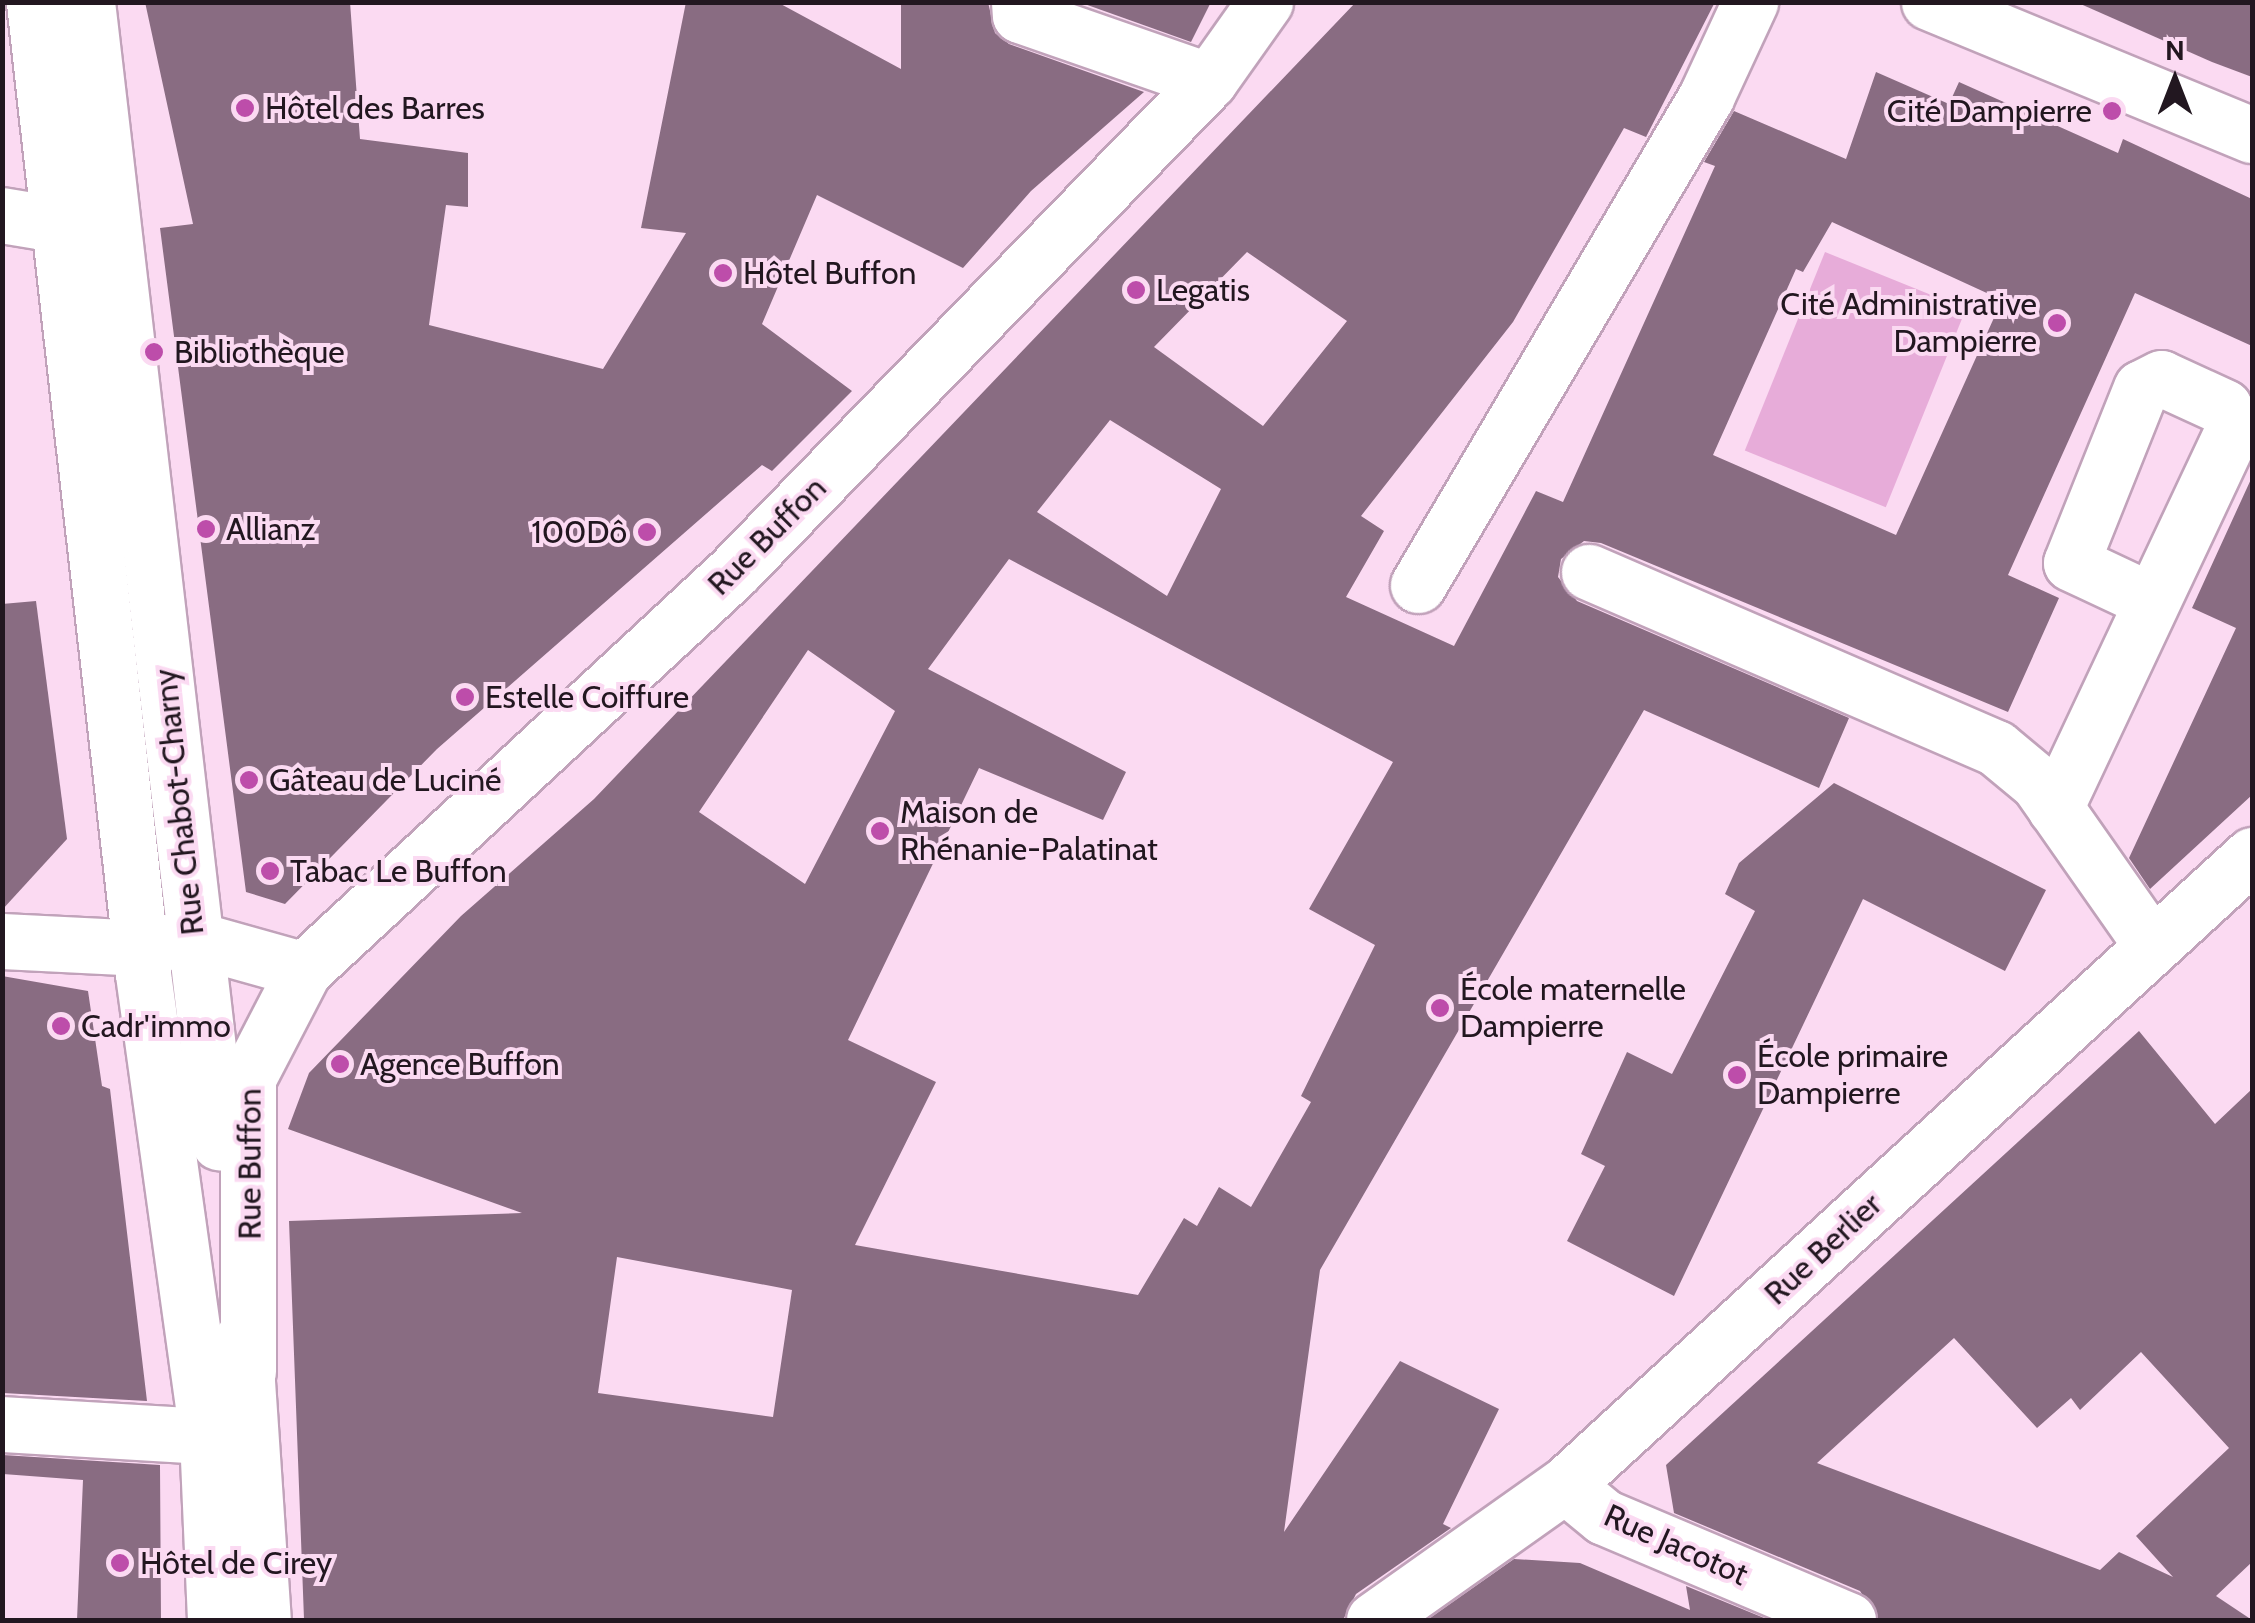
<!DOCTYPE html>
<html>
<head>
<meta charset="utf-8">
<style>
	body { margin:0 }
	#map { position:relative; width:2255px; height:1623px; overflow:hidden; background:#fbdaf2; font-family:Cabin,sans-serif }
	div>[style] { position:absolute }
	[style*='--x'] { left:calc(var(--x)*1px); top:calc(var(--y)*1px); width:calc(var(--w)*1px); rotate:calc(var(--a)*1deg) }
	.green>* { inset:0; background:#e7acd9; transform-origin:0 0 }
	.building>* { inset:0; background:#896c82 }
	.roads { filter:drop-shadow(2px 0 #c1a2ba) drop-shadow(-2px 0 #c1a2ba) drop-shadow(0 2px #c1a2ba) drop-shadow(0 -2px #c1a2ba) }
	.minor>* { height:55px; margin:-27.5px; padding:0 27.5px; transform-origin:27.5px; border-radius:27.5px; background:#fff }
	.dots>* { width:28px; height:28px; translate:-50% -50%; box-sizing:border-box; border:5px solid #fbdaf2; border-radius:50% }
	span { translate:-50% -50%; white-space:nowrap; text-align:center; line-height:1.15; -webkit-text-stroke:8px #fbdaf2; paint-order:stroke }
	.poi-label { font-size:32px; color:#221720 }
	.left { translate:0 -50%; text-align:left }
	.right { translate:-100% -50%; text-align:right }
	.street-label { font-size:32px; color:#221720 }
	.frame { position:absolute; inset:0; border:5px solid #221720; pointer-events:none }
	.north { position:absolute; left:2125px; top:30px; width:100px; height:100px; -webkit-text-stroke:8px #fbdaf2; paint-order:stroke; rotate:0deg; font-size:28px; font-weight:700; line-height:40px; text-align:center; color:#221720 }
	.north::after { content:''; display:block; margin:auto; width:35px; height:45px; background:#221720; clip-path:polygon(50% 0,100% 100%,50% 72%,0 100%) }
</style>
</head>
<body>
<div id="map">
	<div class="green">
		<div style="left:1825px;top:252px;width:152px;height:214px;rotate:22deg"></div>
	</div>
	<div class="building">
		<div style="clip-path:polygon(145px 2px,350px 2px,360px 139px,468px 153px,468px 207px,446px 205px,429px 325px,603px 369px,686px 233px,641px 228px,686px 2px,777px 2px,901px 69px,901px 2px,988px 2px,995px 33px,1009px 44px,1144px 92px,1031px 191px,963px 268px,817px 195px,762px 324px,852px 391px,772px 471px,762px 465px,437px 749px,285px 904px,246px 892px,160px 228px,193px 224px)"></div>
		<div style="clip-path:polygon(1079px 2px,1211px 2px,1191px 42px)"></div>
		<div style="clip-path:polygon(evenodd,1356px 2px,1715px 2px,1646px 137px,1624px 128px,1513px 322px,1361px 516px,1384px 531px,1346px 597px,1454px 646px,1536px 491px,1563px 502px,1715px 166px,1704px 162px,1734px 111px,1846px 159px,1876px 72px,1949px 104px,1959px 82px,2118px 153px,2123px 139px,2252px 199px,2252px 346px,2135px 293px,2008px 575px,2059px 598px,2008px 712px,1601px 543px,1584px 541px,1561px 559px,1558px 577px,1577px 601px,1849px 718px,1819px 788px,1644px 710px,1320px 1270px,1284px 1532px,1400px 1361px,1499px 1409px,1443px 1524px,1451px 1528px,1356px 1594px,1343px 1620px,304px 1619px,289px 1221px,522px 1213px,288px 1129px,309px 1073px,461px 916px,594px 799px,1356px 2px,1832px 222px,2002px 300px,1896px 535px,1713px 455px,1796px 269px,1803px 272px,1832px 222px,1356px 2px,1247px 252px,1347px 321px,1263px 426px,1154px 347px,1247px 252px,1356px 2px,1110px 420px,1221px 489px,1167px 596px,1037px 512px,1110px 420px,1356px 2px,1009px 559px,1393px 762px,1309px 909px,1375px 945px,1301px 1096px,1311px 1102px,1251px 1207px,1219px 1187px,1197px 1226px,1184px 1218px,1138px 1295px,855px 1245px,936px 1082px,848px 1040px,979px 768px,1103px 820px,1126px 772px,928px 669px,1009px 559px,1356px 2px,808px 650px,895px 711px,805px 884px,699px 812px,808px 650px,1356px 2px,617px 1257px,792px 1290px,773px 1417px,598px 1393px,617px 1257px)"></div>
		<div style="clip-path:polygon(2076px 2px,2252px 2px,2252px 77px,2212px 62px)"></div>
		<div style="clip-path:polygon(2252px 477px,2252px 795px,2150px 889px,2129px 858px,2236px 628px,2192px 608px)"></div>
		<div style="clip-path:polygon(36px 601px,67px 839px,2px 910px,2px 604px)"></div>
		<div style="clip-path:polygon(1834px 783px,2046px 890px,2005px 971px,1863px 899px,1674px 1296px,1567px 1241px,1605px 1166px,1581px 1154px,1627px 1052px,1672px 1074px,1755px 911px,1725px 894px,1739px 863px)"></div>
		<div style="clip-path:polygon(2px 976px,88px 991px,102px 1086px,110px 1089px,147px 1401px,3px 1393px)"></div>
		<div style="clip-path:polygon(evenodd,2139px 1031px,2215px 1124px,2252px 1089px,2252px 1562px,2216px 1596px,2252px 1620px,1879px 1620px,1860px 1591px,1674px 1513px,1666px 1465px,2139px 1031px,1954px 1338px,2037px 1428px,2071px 1398px,2080px 1410px,2141px 1352px,2229px 1448px,2136px 1536px,2173px 1577px,2119px 1552px,2100px 1570px,1817px 1463px,1954px 1338px)"></div>
		<div style="clip-path:polygon(3px 1455px,160px 1465px,161px 1620px,77px 1620px,83px 1480px,3px 1474px)"></div>
		<div style="clip-path:polygon(1514px 1559px,1580px 1563px,1690px 1610px,1686px 1586px,1769px 1620px,1427px 1620px)"></div>
	</div>
	<div class="roads">
		<div class="minor">
			<div style="--x:34;--y:2;--w:978;--a:83.6"></div>
			<div style="--x:143;--y:974;--w:466;--a:82.1"></div>
			<div style="--x:207;--y:1436;--w:184;--a:87.5"></div>
			<div style="--x:87;--y:2;--w:1148;--a:83.4"></div>
			<div style="--x:1019;--y:2;--w:13;--a:86"></div>
			<div style="--x:1020;--y:15;--w:200;--a:19.2"></div>
			<div style="--x:1929;--y:2;--w:349;--a:22.4"></div>
			<div style="--x:2;--y:215;--w:92;--a:9.4"></div>
			<div style="--x:1589;--y:572;--w:443;--a:23.4"></div>
			<div style="--x:1996;--y:748;--w:55;--a:39.8"></div>
			<div style="--x:2038;--y:783;--w:199;--a:55"></div>
			<div style="--x:1418;--y:585;--w:567;--a:-59.45"></div>
			<div style="--x:1706;--y:97;--w:105;--a:-65.1"></div>
			<div style="--x:2055;--y:808;--w:421;--a:-64.8"></div>
			<div style="--x:2234;--y:427;--w:22;--a:-117"></div>
			<div style="--x:2224;--y:407;--w:69;--a:-155.3"></div>
			<div style="--x:2161;--y:378;--w:22;--a:153"></div>
			<div style="--x:2141;--y:388;--w:188;--a:111.8"></div>
			<div style="--x:2071;--y:563;--w:85;--a:25.1"></div>
			<div style="--x:2;--y:941;--w:121;--a:2.8"></div>
			<div style="--x:123;--y:947;--w:71;--a:-6.4"></div>
			<div style="--x:194;--y:939;--w:114;--a:15.7"></div>
			<div style="--x:244;--y:1336;--w:285;--a:86.2"></div>
			<div style="--x:248;--y:1371;--w:293;--a:-90"></div>
			<div style="--x:248;--y:1078;--w:122;--a:-62.6"></div>
			<div style="--x:304;--y:970;--w:585;--a:-42.85"></div>
			<div style="--x:733;--y:572;--w:684;--a:-45.89"></div>
			<div style="--x:1209;--y:81;--w:97;--a:-54.7"></div>
			<div style="--x:2;--y:1424;--w:205;--a:3.4"></div>
			<div style="--x:1565;--y:1485;--w:50;--a:39.4"></div>
			<div style="--x:1604;--y:1517;--w:265;--a:22.9"></div>
			<div style="--x:1374;--y:1620;--w:234;--a:-35.3"></div>
			<div style="--x:1565;--y:1485;--w:932;--a:-42.52"></div>
		</div>
	</div>
	<div class="dots">
		<div style="left:245px;top:108px;background:#bd4daa"></div>
		<div style="left:2112px;top:111px;background:#bd4daa"></div>
		<div style="left:723px;top:273px;background:#bd4daa"></div>
		<div style="left:1136px;top:290px;background:#bd4daa"></div>
		<div style="left:2057px;top:323px;background:#bd4daa"></div>
		<div style="left:154px;top:352px;background:#bd4daa"></div>
		<div style="left:206px;top:529px;background:#bd4daa"></div>
		<div style="left:647px;top:532px;background:#bd4daa"></div>
		<div style="left:465px;top:697px;background:#bd4daa"></div>
		<div style="left:249px;top:780px;background:#bd4daa"></div>
		<div style="left:880px;top:831px;background:#bd4daa"></div>
		<div style="left:270px;top:871px;background:#bd4daa"></div>
		<div style="left:1440px;top:1008px;background:#bd4daa"></div>
		<div style="left:61px;top:1026px;background:#bd4daa"></div>
		<div style="left:340px;top:1064px;background:#bd4daa"></div>
		<div style="left:1737px;top:1075px;background:#bd4daa"></div>
		<div style="left:120px;top:1563px;background:#bd4daa"></div>
	</div>
	<div class="poi-label">
		<span class="left" style="left:265px;top:108px">Hôtel des Barres</span>
		<span class="right" style="left:2092px;top:111px">Cité Dampierre</span>
		<span class="left" style="left:743px;top:273px">Hôtel Buffon</span>
		<span class="left" style="left:1156px;top:290px">Legatis</span>
		<span class="right" style="left:2037px;top:323px">Cité Administrative<br>Dampierre</span>
		<span class="left" style="left:174px;top:352px">Bibliothèque</span>
		<span class="left" style="left:226px;top:529px">Allianz</span>
		<span class="right" style="left:627px;top:532px">100Dô</span>
		<span class="left" style="left:485px;top:697px">Estelle Coiffure</span>
		<span class="left" style="left:269px;top:780px">Gâteau de Luciné</span>
		<span class="left" style="left:900px;top:831px">Maison de<br>Rhénanie-Palatinat</span>
		<span class="left" style="left:290px;top:871px">Tabac Le Buffon</span>
		<span class="left" style="left:1460px;top:1008px">École maternelle<br>Dampierre</span>
		<span class="left" style="left:81px;top:1026px">Cadr'immo</span>
		<span class="left" style="left:1757px;top:1075px">École primaire<br>Dampierre</span>
		<span class="left" style="left:360px;top:1064px">Agence Buffon</span>
		<span class="left" style="left:140px;top:1563px">Hôtel de Cirey</span>
	</div>
	<div class="street-label">
		<span style="left:767px;top:536px;rotate:-45deg">Rue Buffon</span>
		<span style="left:179px;top:802px;rotate:-96deg">Rue Chabot-Charny</span>
		<span style="left:250px;top:1164px;rotate:-90deg">Rue Buffon</span>
		<span style="left:1823px;top:1249px;rotate:-43deg">Rue Berlier</span>
		<span style="left:1676px;top:1545px;rotate:24deg">Rue Jacotot</span>
	</div>
	<div class="frame"></div>
	<div class="north">N</div>
</div>
</body>
</html>
